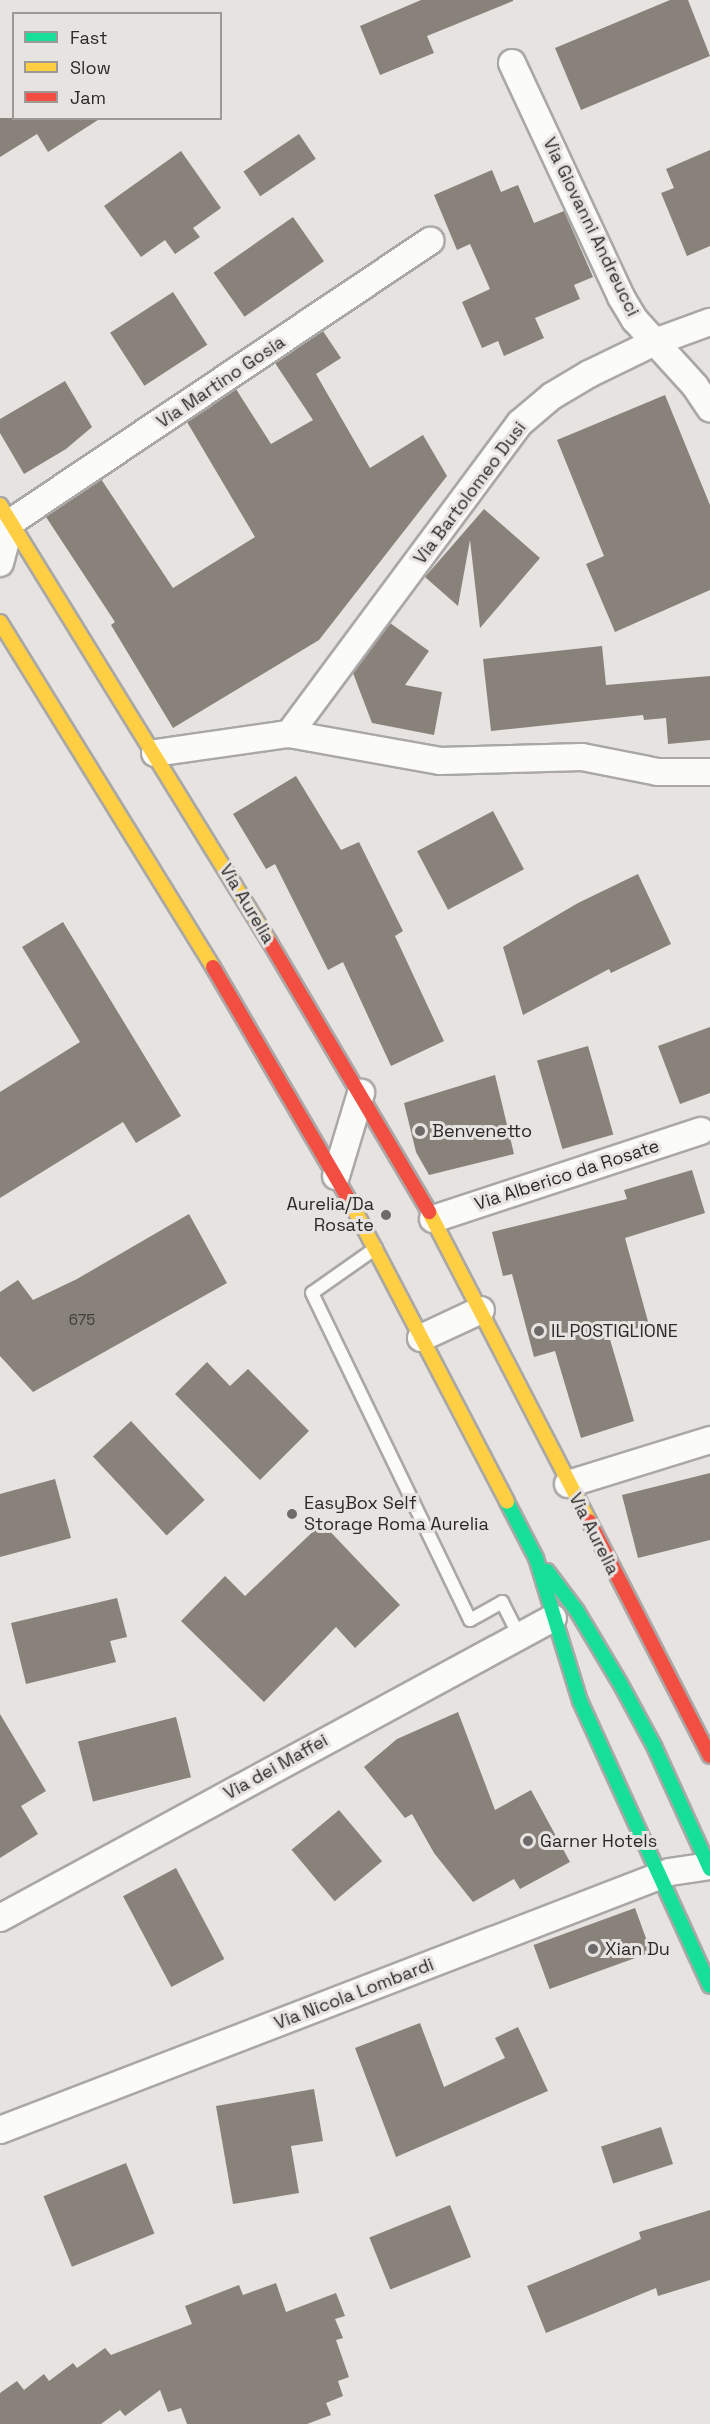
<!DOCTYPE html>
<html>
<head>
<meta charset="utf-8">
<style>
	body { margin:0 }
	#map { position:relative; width:710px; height:2424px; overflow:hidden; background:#e6e3e1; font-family:"Space Grotesk",sans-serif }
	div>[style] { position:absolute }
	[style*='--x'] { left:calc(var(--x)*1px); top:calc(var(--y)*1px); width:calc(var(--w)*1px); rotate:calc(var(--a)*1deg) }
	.building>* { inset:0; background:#88827a; transform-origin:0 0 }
	.roads { filter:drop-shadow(2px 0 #aaa8a7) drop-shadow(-2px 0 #aaa8a7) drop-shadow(0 2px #aaa8a7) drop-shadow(0 -2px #aaa8a7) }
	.lane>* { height:12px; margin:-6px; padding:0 6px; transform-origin:6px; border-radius:6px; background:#fbfbfa }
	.street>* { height:26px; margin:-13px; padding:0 13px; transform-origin:13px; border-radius:13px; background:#fbfbfa }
	.fast>* { height:14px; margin:-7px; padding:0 7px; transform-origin:7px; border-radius:7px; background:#16e098 }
	.slow>* { height:14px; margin:-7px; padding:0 7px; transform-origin:7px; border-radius:7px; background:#ffcf43 }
	.jam>* { height:14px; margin:-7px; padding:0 7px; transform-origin:7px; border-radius:7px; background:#f24e42 }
	.dots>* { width:16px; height:16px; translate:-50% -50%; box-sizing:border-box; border:3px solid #e7e3e0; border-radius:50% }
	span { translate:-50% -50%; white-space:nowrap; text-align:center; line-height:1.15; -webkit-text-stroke:6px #e7e3e0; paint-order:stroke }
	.number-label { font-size:15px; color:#42403d }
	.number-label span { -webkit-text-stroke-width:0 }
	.street-label { font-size:18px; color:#2b2a29 }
	.poi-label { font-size:18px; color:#2b2a29 }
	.left { translate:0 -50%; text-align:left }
	.right { translate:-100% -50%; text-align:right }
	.legend { position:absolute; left:12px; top:12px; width:210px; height:108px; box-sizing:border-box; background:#e7e3e0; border:2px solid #9c9997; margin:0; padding:8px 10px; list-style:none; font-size:18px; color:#2b2a29 }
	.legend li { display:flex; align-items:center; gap:12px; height:30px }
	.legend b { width:30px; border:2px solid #9c9997 }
</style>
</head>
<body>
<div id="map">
	<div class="building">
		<div style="clip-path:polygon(421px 0,513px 0,513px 1px,427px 36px,434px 53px,380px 75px,360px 26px)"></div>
		<div style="clip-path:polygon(670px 0,688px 0,710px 56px,581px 110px,555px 48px)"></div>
		<div style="clip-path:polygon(0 118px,101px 118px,48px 152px,37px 134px,0 157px)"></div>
		<div style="left:299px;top:134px;width:30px;height:67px;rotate:56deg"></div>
		<div style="clip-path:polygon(710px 150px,710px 246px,687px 256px,661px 193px,674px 188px,666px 169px)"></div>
		<div style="clip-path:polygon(181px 151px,221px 208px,193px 228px,200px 237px,175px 254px,165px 240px,141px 257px,104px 206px)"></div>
		<div style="clip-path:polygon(492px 170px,501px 192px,518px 185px,534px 223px,564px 211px,593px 277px,574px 285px,580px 299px,535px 318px,544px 338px,504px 356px,498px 341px,482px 348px,462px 302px,490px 289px,470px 244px,457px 250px,434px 195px)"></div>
		<div style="left:293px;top:217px;width:54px;height:97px;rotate:55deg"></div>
		<div style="left:173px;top:292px;width:63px;height:75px;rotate:57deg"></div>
		<div style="clip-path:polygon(323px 331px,341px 358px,316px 374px,370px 468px,423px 435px,447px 476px,319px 640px,173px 728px,111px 625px,115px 622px,46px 517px,101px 479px,173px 588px,255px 537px,187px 422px,236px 389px,271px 444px,313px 420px,275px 363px)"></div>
		<div style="clip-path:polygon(65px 381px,92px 427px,66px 449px,24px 474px,0 433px,0 419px)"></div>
		<div style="clip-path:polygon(665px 395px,710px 505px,710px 590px,615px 632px,586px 564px,604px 556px,557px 440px)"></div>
		<div style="clip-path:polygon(484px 509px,540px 558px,480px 628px,470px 540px,458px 606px,425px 577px)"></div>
		<div style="clip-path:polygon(390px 623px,429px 651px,405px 685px,442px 692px,434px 735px,372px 723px,353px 673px)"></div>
		<div style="clip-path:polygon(602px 646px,606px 685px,710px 676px,710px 740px,668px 744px,666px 718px,644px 720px,643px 715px,491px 731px,483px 659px)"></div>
		<div style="clip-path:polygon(296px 776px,341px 850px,359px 842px,403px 931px,395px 936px,444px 1041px,391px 1066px,343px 962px,328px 970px,275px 864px,266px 869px,233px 814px)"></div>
		<div style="left:493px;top:811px;width:66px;height:86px;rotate:62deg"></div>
		<div style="clip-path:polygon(638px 874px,671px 944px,611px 973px,609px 969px,523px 1015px,503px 947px,578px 903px)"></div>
		<div style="clip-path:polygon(63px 922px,181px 1116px,136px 1143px,123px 1122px,0 1198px,0 1092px,80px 1042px,22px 947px)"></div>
		<div style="clip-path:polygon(710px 1027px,710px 1093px,680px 1104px,658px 1046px)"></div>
		<div style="left:588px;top:1046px;width:92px;height:53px;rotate:74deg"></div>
		<div style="clip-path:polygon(495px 1075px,514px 1154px,429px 1175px,416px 1152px,404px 1103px)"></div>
		<div style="clip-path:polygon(692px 1170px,705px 1213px,625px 1238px,649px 1325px,609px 1336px,634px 1421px,581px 1438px,555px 1351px,534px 1357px,512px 1274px,503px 1276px,492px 1232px,627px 1199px,624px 1190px)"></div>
		<div style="clip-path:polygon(189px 1214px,227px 1283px,33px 1392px,0 1356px,0 1292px,18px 1280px,33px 1300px,77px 1279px)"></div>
		<div style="clip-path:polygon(207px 1362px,230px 1386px,248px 1369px,309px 1431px,260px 1480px,175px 1394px)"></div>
		<div style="left:131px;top:1421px;width:108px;height:52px;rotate:47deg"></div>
		<div style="clip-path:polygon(710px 1473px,710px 1540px,638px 1558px,622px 1495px)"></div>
		<div style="clip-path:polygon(55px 1479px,71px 1538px,0 1557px,0 1494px)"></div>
		<div style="clip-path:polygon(322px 1523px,400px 1605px,355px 1648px,336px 1627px,264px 1702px,181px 1621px,225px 1576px,245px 1596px)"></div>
		<div style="clip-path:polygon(117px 1598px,127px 1637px,110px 1641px,116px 1662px,26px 1684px,11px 1623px)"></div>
		<div style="clip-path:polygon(458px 1712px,495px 1810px,531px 1790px,570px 1862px,520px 1889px,514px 1879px,473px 1902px,434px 1853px,412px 1814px,405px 1818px,364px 1767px,397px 1739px)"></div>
		<div style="clip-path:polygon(0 1714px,46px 1791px,21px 1806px,38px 1834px,0 1858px)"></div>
		<div style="left:176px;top:1717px;width:62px;height:101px;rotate:76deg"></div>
		<div style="left:339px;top:1810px;width:67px;height:62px;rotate:50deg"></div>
		<div style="left:176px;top:1868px;width:103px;height:60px;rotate:62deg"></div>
		<div style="left:635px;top:1908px;width:47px;height:108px;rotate:70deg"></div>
		<div style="clip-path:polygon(420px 2023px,444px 2087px,505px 2058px,495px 2038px,518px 2027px,548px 2091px,396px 2157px,355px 2048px)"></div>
		<div style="clip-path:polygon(314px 2089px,323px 2141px,291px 2146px,299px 2193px,233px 2204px,216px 2106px)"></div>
		<div style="left:661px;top:2127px;width:39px;height:63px;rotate:72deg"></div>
		<div style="left:126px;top:2163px;width:76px;height:89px;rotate:68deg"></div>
		<div style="left:450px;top:2205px;width:56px;height:87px;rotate:68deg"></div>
		<div style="clip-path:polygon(710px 2210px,710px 2280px,658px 2296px,656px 2288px,546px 2333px,527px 2286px,641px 2239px,639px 2232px)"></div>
		<div style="clip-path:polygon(276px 2283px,286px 2312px,336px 2293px,345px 2316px,335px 2319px,343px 2338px,336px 2340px,349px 2377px,338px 2381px,343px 2396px,326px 2403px,331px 2415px,307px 2424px,187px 2424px,181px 2408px,168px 2412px,160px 2390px,125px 2416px,120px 2410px,101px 2424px,0 2424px,0 2393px,17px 2381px,24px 2390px,44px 2374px,49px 2381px,73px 2363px,77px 2368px,105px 2348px,111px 2355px,192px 2324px,185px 2306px,239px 2285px,243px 2295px)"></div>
	</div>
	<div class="roads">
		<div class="lane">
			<div style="--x:376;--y:1248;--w:78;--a:144.9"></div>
			<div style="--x:312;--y:1293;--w:363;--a:64.2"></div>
			<div style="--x:470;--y:1620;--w:37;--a:-29"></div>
			<div style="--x:502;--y:1602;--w:37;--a:63"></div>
		</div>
		<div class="street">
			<div style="--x:512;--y:63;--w:258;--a:65"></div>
			<div style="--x:621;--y:297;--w:27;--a:59"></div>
			<div style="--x:635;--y:320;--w:89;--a:47.7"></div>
			<div style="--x:695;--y:386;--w:27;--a:56"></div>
			<div style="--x:0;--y:563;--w:42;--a:-75"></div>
			<div style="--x:11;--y:522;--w:505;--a:-33.85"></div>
			<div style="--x:289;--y:734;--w:387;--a:-53.4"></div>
			<div style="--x:520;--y:423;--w:42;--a:-40.2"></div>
			<div style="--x:552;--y:396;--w:43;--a:-30.7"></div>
			<div style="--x:589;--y:374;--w:73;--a:-25.9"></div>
			<div style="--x:655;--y:342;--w:59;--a:-20"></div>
			<div style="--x:155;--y:753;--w:135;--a:-8.1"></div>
			<div style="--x:289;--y:734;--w:153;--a:10.1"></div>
			<div style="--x:440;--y:761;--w:142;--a:-1.6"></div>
			<div style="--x:582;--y:757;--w:77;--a:11.2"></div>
			<div style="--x:658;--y:772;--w:52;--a:0"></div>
			<div style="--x:336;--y:1176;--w:87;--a:-73.2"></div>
			<div style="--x:433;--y:1219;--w:282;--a:-18.2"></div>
			<div style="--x:421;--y:1338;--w:66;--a:-25"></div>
			<div style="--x:568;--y:1484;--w:149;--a:-17.2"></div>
			<div style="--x:0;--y:1918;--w:629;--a:-28.48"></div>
			<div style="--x:0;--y:2130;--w:718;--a:-21.06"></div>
			<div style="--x:670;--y:1872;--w:40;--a:-8.5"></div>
		</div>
		<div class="fast">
			<div style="--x:507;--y:1502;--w:63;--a:62.6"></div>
			<div style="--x:536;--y:1558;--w:150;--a:72.9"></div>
			<div style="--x:580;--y:1701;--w:313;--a:65.5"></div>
			<div style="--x:547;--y:1571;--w:50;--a:53.1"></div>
			<div style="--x:577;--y:1611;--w:84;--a:59.2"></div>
			<div style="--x:620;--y:1683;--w:72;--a:61.6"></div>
			<div style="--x:654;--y:1746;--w:135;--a:65.5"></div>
		</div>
		<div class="slow">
			<div style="--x:0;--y:505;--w:512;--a:58.33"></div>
			<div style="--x:0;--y:622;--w:405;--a:58.3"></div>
			<div style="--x:351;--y:1203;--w:337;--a:62.4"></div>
			<div style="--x:429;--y:1212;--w:348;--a:62.6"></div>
		</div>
		<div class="jam">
			<div style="--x:269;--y:941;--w:315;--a:59.4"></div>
			<div style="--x:213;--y:967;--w:273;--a:59.7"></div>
			<div style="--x:589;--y:1521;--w:264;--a:62.8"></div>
		</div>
	</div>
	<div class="dots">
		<div style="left:420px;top:1131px;background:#6c6b69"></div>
		<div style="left:386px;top:1215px;background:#6c6b69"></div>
		<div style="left:539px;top:1331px;background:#6c6b69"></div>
		<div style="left:292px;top:1514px;background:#6c6b69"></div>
		<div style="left:528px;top:1841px;background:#6c6b69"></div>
		<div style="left:593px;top:1949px;background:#6c6b69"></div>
	</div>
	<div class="number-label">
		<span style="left:82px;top:1320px">675</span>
	</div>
	<div class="street-label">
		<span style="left:591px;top:227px;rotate:64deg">Via Giovanni Andreucci</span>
		<span style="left:221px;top:382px;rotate:-34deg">Via Martino Gosia</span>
		<span style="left:470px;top:493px;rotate:-53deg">Via Bartolomeo Dusi</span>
		<span style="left:247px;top:904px;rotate:59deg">Via Aurelia</span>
		<span style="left:567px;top:1175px;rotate:-18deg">Via Alberico da Rosate</span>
		<span style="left:594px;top:1534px;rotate:63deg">Via Aurelia</span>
		<span style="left:276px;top:1767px;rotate:-29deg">Via dei Maffei</span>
		<span style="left:354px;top:1994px;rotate:-21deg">Via Nicola Lombardi</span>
	</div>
	<div class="poi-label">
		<span class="left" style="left:432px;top:1131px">Benvenetto</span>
		<span class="right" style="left:374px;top:1215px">Aurelia/Da<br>Rosate</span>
		<span class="left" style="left:551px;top:1331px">IL POSTIGLIONE</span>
		<span class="left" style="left:304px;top:1514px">EasyBox Self<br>Storage Roma Aurelia</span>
		<span class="left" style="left:540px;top:1841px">Garner Hotels</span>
		<span class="left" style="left:605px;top:1949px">Xian Du</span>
	</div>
	<ul class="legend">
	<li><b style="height:8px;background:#16e098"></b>Fast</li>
	<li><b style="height:8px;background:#ffcf43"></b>Slow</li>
	<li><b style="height:8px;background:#f24e42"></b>Jam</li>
	</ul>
</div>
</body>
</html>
